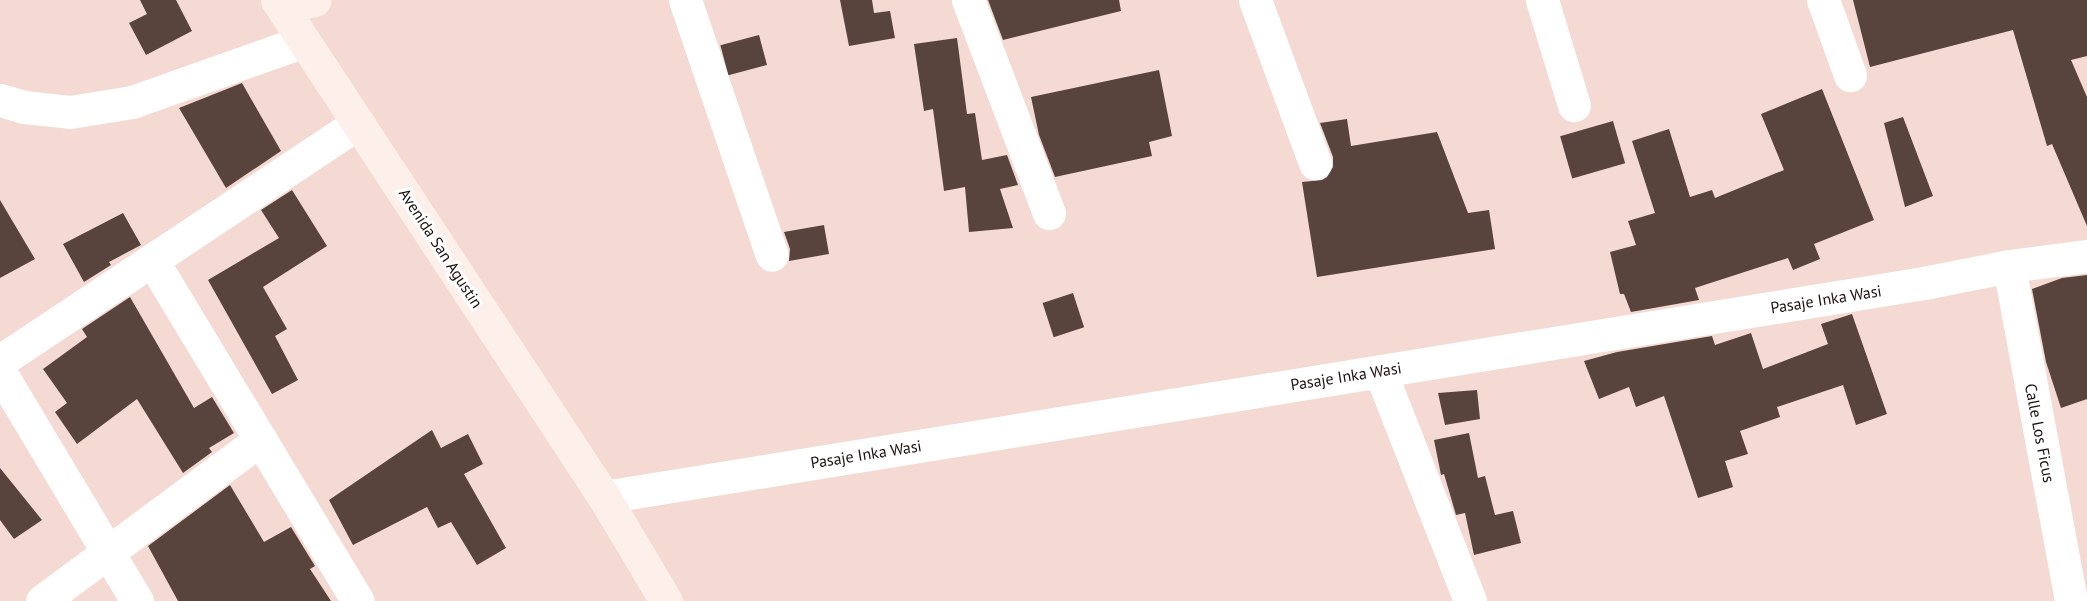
<!DOCTYPE html>
<html>
<head>
<meta charset="utf-8">
<style>
	body { margin:0 }
	#map { position:relative; width:2087px; height:601px; overflow:hidden; background:#f4dad3; font-family:"PT Sans",sans-serif }
	div>[style] { position:absolute }
	[style*='--x'] { left:calc(var(--x)*1px); top:calc(var(--y)*1px); width:calc(var(--w)*1px); rotate:calc(var(--a)*1deg) }
	.building>* { inset:0; background:#58433d; transform-origin:0 0 }
	.street>* { height:33px; margin:-16.5px; padding:0 16.5px; transform-origin:16.5px; border-radius:16.5px; background:#fff }
	.secondary>* { height:33px; margin:-16.5px; padding:0 16.5px; transform-origin:16.5px; border-radius:16.5px; background:#fdf0eb }
	span { translate:-50% -50%; white-space:nowrap; text-align:center; line-height:1.15; -webkit-text-stroke:6px #fff; paint-order:stroke }
	.street-label { font-size:16px; color:#1b1210 }
</style>
</head>
<body>
<div id="map">
	<div class="building">
		<div style="clip-path:polygon(140px 0,176px 0,192px 31px,146px 55px,129px 23px,147px 14px)"></div>
		<div style="clip-path:polygon(840px 0,872px 0,874px 13px,890px 11px,895px 38px,849px 46px)"></div>
		<div style="clip-path:polygon(988px 0,1119px 0,1121px 11px,1003px 40px)"></div>
		<div style="clip-path:polygon(1853px 0,2087px 0,2087px 56px,2071px 60px,2087px 97px,2087px 226px,2052px 144px,2047px 146px,2013px 30px,1870px 67px)"></div>
		<div style="left:759px;top:35px;width:31px;height:40px;rotate:75deg"></div>
		<div style="clip-path:polygon(957px 38px,967px 114px,975px 113px,982px 160px,1007px 155px,1018px 185px,1000px 189px,1013px 228px,969px 232px,965px 187px,944px 191px,933px 109px,924px 111px,914px 44px)"></div>
		<div style="clip-path:polygon(1159px 70px,1172px 136px,1149px 142px,1152px 156px,1055px 177px,1039px 135px,1031px 97px)"></div>
		<div style="clip-path:polygon(242px 83px,281px 151px,226px 188px,179px 108px)"></div>
		<div style="clip-path:polygon(1822px 89px,1874px 220px,1814px 244px,1820px 259px,1793px 270px,1788px 258px,1695px 288px,1699px 300px,1631px 312px,1624px 294px,1620px 294px,1610px 252px,1636px 245px,1628px 221px,1655px 213px,1632px 141px,1669px 129px,1690px 197px,1712px 190px,1715px 198px,1784px 170px,1761px 114px)"></div>
		<div style="clip-path:polygon(1903px 117px,1933px 196px,1905px 207px,1884px 123px)"></div>
		<div style="clip-path:polygon(1347px 119px,1351px 146px,1437px 132px,1468px 213px,1489px 210px,1495px 249px,1317px 277px,1302px 182px,1322px 180px,1327px 177px,1333px 167px,1333px 157px,1320px 123px)"></div>
		<div style="left:1613px;top:121px;width:44px;height:55px;rotate:74deg"></div>
		<div style="clip-path:polygon(292px 190px,327px 246px,263px 287px,287px 329px,275px 336px,298px 380px,272px 394px,208px 280px,279px 238px,261px 210px)"></div>
		<div style="clip-path:polygon(0 200px,35px 259px,0 278px)"></div>
		<div style="clip-path:polygon(123px 213px,141px 245px,109px 262px,111px 265px,84px 282px,63px 244px)"></div>
		<div style="clip-path:polygon(824px 225px,829px 254px,789px 261px,790px 249px,784px 232px)"></div>
		<div style="clip-path:polygon(2087px 275px,2087px 399px,2061px 408px,2046px 362px,2032px 289px,2062px 278px)"></div>
		<div style="left:1073px;top:293px;width:36px;height:32px;rotate:72deg"></div>
		<div style="clip-path:polygon(130px 297px,194px 408px,212px 397px,234px 433px,209px 448px,212px 452px,183px 473px,137px 399px,77px 444px,55px 412px,67px 403px,43px 369px,87px 337px,82px 329px)"></div>
		<div style="clip-path:polygon(1852px 314px,1887px 414px,1856px 425px,1843px 385px,1777px 407px,1780px 417px,1740px 431px,1748px 454px,1725px 461px,1733px 487px,1698px 498px,1664px 396px,1636px 407px,1629px 387px,1599px 399px,1584px 361px,1617px 352px,1712px 336px,1715px 345px,1751px 333px,1763px 369px,1828px 344px,1821px 324px)"></div>
		<div style="clip-path:polygon(1477px 390px,1480px 419px,1445px 425px,1438px 393px)"></div>
		<div style="clip-path:polygon(432px 430px,441px 448px,468px 434px,483px 464px,464px 474px,506px 548px,477px 565px,451px 522px,438px 528px,427px 507px,353px 545px,329px 500px)"></div>
		<div style="clip-path:polygon(1469px 433px,1478px 478px,1485px 476px,1495px 515px,1513px 511px,1521px 543px,1474px 555px,1465px 513px,1456px 515px,1444px 474px,1441px 475px,1434px 440px)"></div>
		<div style="clip-path:polygon(0 468px,42px 520px,14px 539px,0 520px)"></div>
		<div style="clip-path:polygon(230px 485px,264px 542px,291px 527px,315px 566px,310px 569px,331px 601px,178px 601px,148px 546px)"></div>
	</div>
	<div class="street">
		<div style="--x:685;--y:0;--w:269;--a:71.2"></div>
		<div style="--x:968;--y:0;--w:228;--a:69.2"></div>
		<div style="--x:1255;--y:0;--w:174;--a:69.8"></div>
		<div style="--x:1542;--y:0;--w:110;--a:73.1"></div>
		<div style="--x:1823;--y:0;--w:80;--a:70.2"></div>
		<div style="--x:0;--y:100;--w:25;--a:16"></div>
		<div style="--x:24;--y:107;--w:46;--a:6.2"></div>
		<div style="--x:70;--y:112;--w:63;--a:-9.2"></div>
		<div style="--x:132;--y:102;--w:182;--a:-19.5"></div>
		<div style="--x:152;--y:260;--w:398;--a:58.9"></div>
		<div style="--x:2009;--y:266;--w:341;--a:79.5"></div>
		<div style="--x:0;--y:361;--w:430;--a:-33.6"></div>
		<div style="--x:1380;--y:371;--w:247;--a:68.6"></div>
		<div style="--x:0;--y:372;--w:267;--a:59.1"></div>
		<div style="--x:604;--y:497;--w:1337;--a:-9.21"></div>
		<div style="--x:1924;--y:283;--w:87;--a:-11.3"></div>
		<div style="--x:2009;--y:266;--w:79;--a:-7.3"></div>
		<div style="--x:42;--y:601;--w:272;--a:-36.5"></div>
	</div>
	<div class="secondary">
		<div style="--x:277;--y:0;--w:595;--a:56.66"></div>
		<div style="--x:604;--y:497;--w:121;--a:59.2"></div>
		<div style="--x:282;--y:7;--w:33;--a:-12"></div>
	</div>
	<div class="street-label">
		<span style="left:441px;top:248px;rotate:57deg">Avenida San Agustin</span>
		<span style="left:1826px;top:299px;rotate:-9deg">Pasaje Inka Wasi</span>
		<span style="left:1346px;top:376px;rotate:-9deg">Pasaje Inka Wasi</span>
		<span style="left:2040px;top:433px;rotate:79deg">Calle Los Ficus</span>
		<span style="left:866px;top:454px;rotate:-9deg">Pasaje Inka Wasi</span>
	</div>
</div>
</body>
</html>
